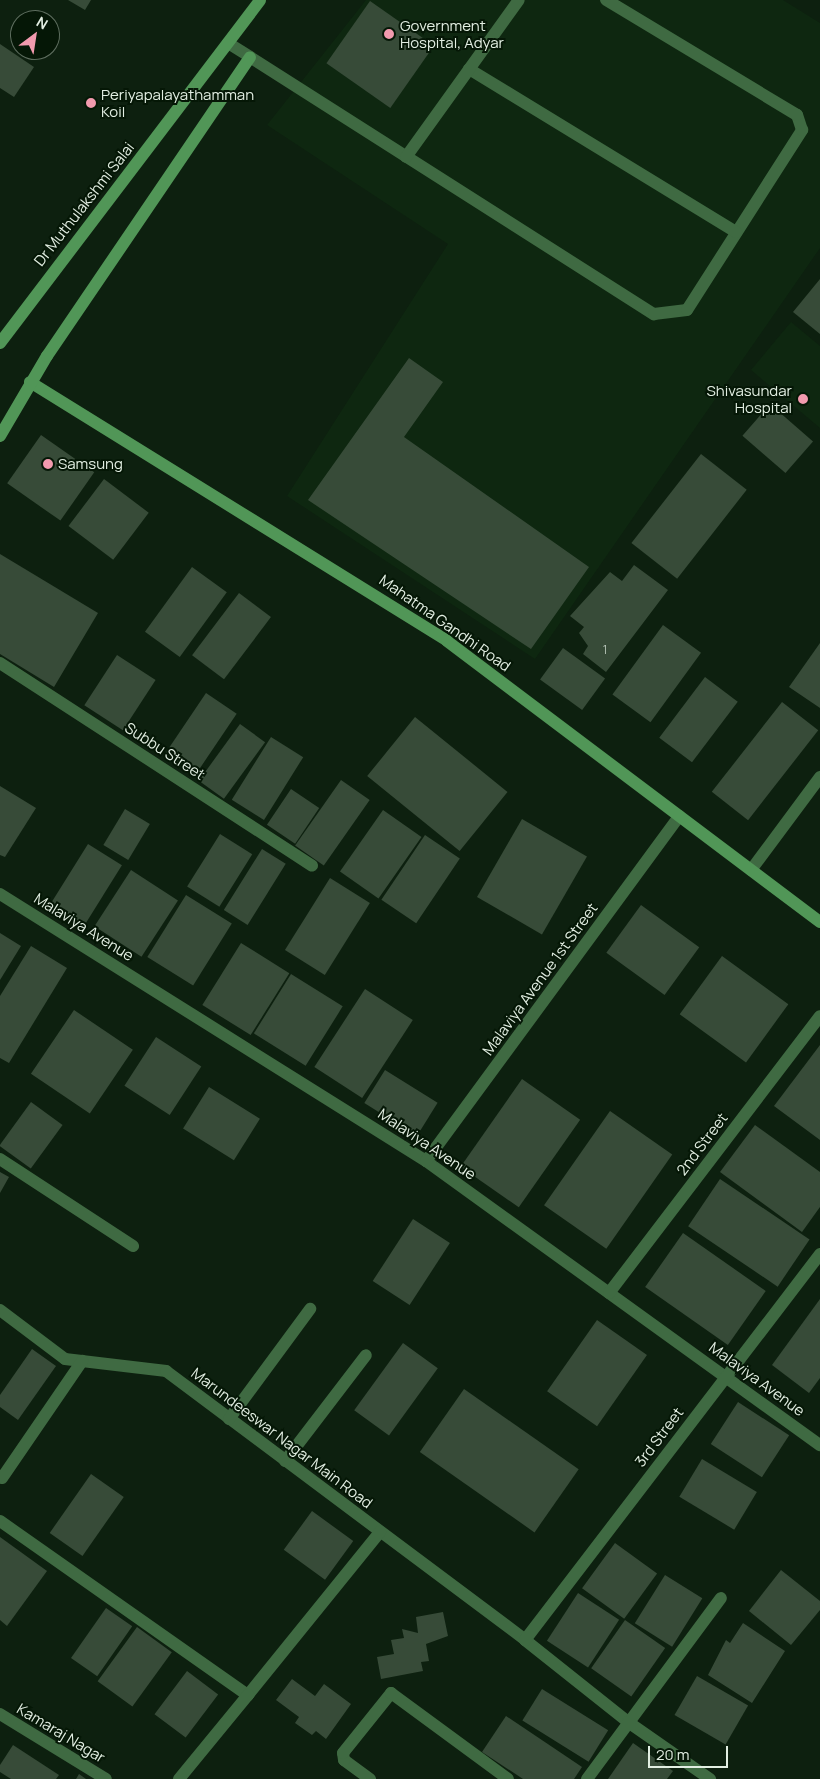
<!DOCTYPE html>
<html>
<head>
<meta charset="utf-8">
<style>
	body { margin:0 }
	#map { position:relative; width:820px; height:1779px; overflow:hidden; background:#0d200f; font-family:Manrope,sans-serif }
	div>[style] { position:absolute }
	[style*='--x'] { left:calc(var(--x)*1px); top:calc(var(--y)*1px); width:calc(var(--w)*1px); rotate:calc(var(--a)*1deg) }
	.built>* { inset:0; background:#0e2710 }
	.building>* { inset:0; background:#374b38; transform-origin:0 0 }
	.lane>* { height:12px; margin:-6px; padding:0 6px; transform-origin:6px; border-radius:6px; background:#3f6a42 }
	.street>* { height:12px; margin:-6px; padding:0 6px; transform-origin:6px; border-radius:6px; background:#3f6a42 }
	.secondary>* { height:12px; margin:-6px; padding:0 6px; transform-origin:6px; border-radius:6px; background:#519657 }
	.dots>* { width:14px; height:14px; translate:-50% -50%; box-sizing:border-box; border:2px solid #051706; border-radius:50% }
	span { translate:-50% -50%; white-space:nowrap; text-align:center; line-height:1.15; -webkit-text-stroke:4px #051706; paint-order:stroke }
	.number-label { font-size:12px; color:#b7c5b8 }
	.number-label span { -webkit-text-stroke-width:0 }
	.poi-label { font-size:15px; color:#e2eee2 }
	.left { translate:0 -50%; text-align:left }
	.right { translate:-100% -50%; text-align:right }
	.street-label { font-size:15px; color:#e2eee2 }
	.north { position:absolute; left:10px; top:10px; width:50px; height:50px; box-sizing:border-box; background:#051706; border:1px solid #5d6d5e; border-radius:50%; rotate:31deg; font-size:14px; font-weight:700; line-height:20px; text-align:center; color:#e2eee2 }
	.north::after { content:''; display:block; margin:auto; width:18px; height:22px; background:#f29aae; clip-path:polygon(50% 0,100% 100%,50% 72%,0 100%) }
	.scale { position:absolute; left:648px; top:1746px; width:80px; height:22px; box-sizing:border-box; border:2px solid #e2eee2; border-top:0; padding-left:6px; font-size:15px; line-height:18px; white-space:nowrap; color:#e2eee2; -webkit-text-stroke:4px #051706; paint-order:stroke }
</style>
</head>
<body>
<div id="map">
	<div class="built">
		<div style="clip-path:polygon(366px 0,783px 0,820px 23px,820px 248px,535px 659px,287px 496px,448px 244px,267px 125px)"></div>
		<div style="clip-path:polygon(791px 322px,820px 346px,820px 428px,751px 370px)"></div>
	</div>
	<div class="building">
		<div style="clip-path:polygon(68px 0,91px 0,85px 10px)"></div>
		<div style="left:370px;top:1px;width:78px;height:76px;rotate:35deg"></div>
		<div style="clip-path:polygon(0 44px,34px 67px,14px 97px,0 88px)"></div>
		<div style="clip-path:polygon(820px 279px,820px 334px,793px 312px)"></div>
		<div style="clip-path:polygon(409px 358px,443px 382px,404px 437px,589px 567px,531px 649px,308px 500px)"></div>
		<div style="left:770px;top:404px;width:57px;height:42px;rotate:41deg"></div>
		<div style="left:41px;top:435px;width:65px;height:59px;rotate:35deg"></div>
		<div style="left:701px;top:454px;width:58px;height:113px;rotate:38deg"></div>
		<div style="left:104px;top:479px;width:56px;height:59px;rotate:37deg"></div>
		<div style="clip-path:polygon(0 554px,98px 613px,54px 687px,0 654px)"></div>
		<div style="clip-path:polygon(634px 565px,668px 590px,606px 672px,583px 654px,588px 646px,579px 633px,584px 627px,570px 616px,610px 572px,622px 581px)"></div>
		<div style="left:192px;top:567px;width:43px;height:80px;rotate:36deg"></div>
		<div style="left:239px;top:593px;width:40px;height:78px;rotate:37deg"></div>
		<div style="left:663px;top:625px;width:47px;height:86px;rotate:36deg"></div>
		<div style="clip-path:polygon(820px 643px,820px 708px,789px 687px)"></div>
		<div style="left:563px;top:648px;width:52px;height:39px;rotate:36deg"></div>
		<div style="left:117px;top:655px;width:46px;height:60px;rotate:33deg"></div>
		<div style="left:705px;top:677px;width:41px;height:76px;rotate:37deg"></div>
		<div style="left:206px;top:693px;width:37px;height:75px;rotate:34deg"></div>
		<div style="left:782px;top:702px;width:46px;height:114px;rotate:38deg"></div>
		<div style="left:415px;top:717px;width:119px;height:76px;rotate:39deg"></div>
		<div style="left:240px;top:724px;width:31px;height:70px;rotate:36deg"></div>
		<div style="left:271px;top:737px;width:38px;height:74px;rotate:32deg"></div>
		<div style="left:341px;top:780px;width:35px;height:80px;rotate:35deg"></div>
		<div style="clip-path:polygon(0 786px,36px 808px,5px 857px,0 855px)"></div>
		<div style="left:291px;top:789px;width:34px;height:43px;rotate:34deg"></div>
		<div style="left:125px;top:809px;width:29px;height:42px;rotate:31deg"></div>
		<div style="left:383px;top:810px;width:47px;height:75px;rotate:35deg"></div>
		<div style="left:522px;top:819px;width:75px;height:90px;rotate:30deg"></div>
		<div style="left:220px;top:834px;width:38px;height:62px;rotate:32deg"></div>
		<div style="left:425px;top:835px;width:42px;height:78px;rotate:34deg"></div>
		<div style="left:88px;top:844px;width:40px;height:71px;rotate:32deg"></div>
		<div style="left:262px;top:849px;width:28px;height:72px;rotate:32deg"></div>
		<div style="left:131px;top:870px;width:56px;height:67px;rotate:33deg"></div>
		<div style="left:330px;top:878px;width:47px;height:85px;rotate:32deg"></div>
		<div style="left:186px;top:895px;width:54px;height:73px;rotate:32deg"></div>
		<div style="left:641px;top:905px;width:72px;height:59px;rotate:36deg"></div>
		<div style="clip-path:polygon(0 933px,21px 946px,0 980px)"></div>
		<div style="left:241px;top:943px;width:57px;height:73px;rotate:32deg"></div>
		<div style="clip-path:polygon(31px 946px,67px 968px,9px 1063px,0 1058px,0 996px)"></div>
		<div style="left:722px;top:956px;width:82px;height:72px;rotate:36deg"></div>
		<div style="left:291px;top:974px;width:61px;height:70px;rotate:32deg"></div>
		<div style="left:365px;top:989px;width:57px;height:93px;rotate:33deg"></div>
		<div style="left:74px;top:1010px;width:71px;height:77px;rotate:34deg"></div>
		<div style="left:156px;top:1037px;width:54px;height:58px;rotate:33deg"></div>
		<div style="clip-path:polygon(820px 1045px,820px 1140px,774px 1106px)"></div>
		<div style="left:385px;top:1070px;width:62px;height:39px;rotate:32deg"></div>
		<div style="left:522px;top:1079px;width:71px;height:107px;rotate:35deg"></div>
		<div style="left:209px;top:1087px;width:60px;height:49px;rotate:32deg"></div>
		<div style="left:31px;top:1102px;width:39px;height:54px;rotate:36deg"></div>
		<div style="left:610px;top:1111px;width:76px;height:115px;rotate:35deg"></div>
		<div style="clip-path:polygon(755px 1125px,820px 1172px,820px 1207px,802px 1232px,720px 1172px)"></div>
		<div style="clip-path:polygon(0 1172px,9px 1177px,0 1193px)"></div>
		<div style="left:720px;top:1179px;width:108px;height:57px;rotate:34deg"></div>
		<div style="left:413px;top:1219px;width:44px;height:74px;rotate:33deg"></div>
		<div style="left:683px;top:1233px;width:101px;height:66px;rotate:35deg"></div>
		<div style="clip-path:polygon(820px 1299px,820px 1378px,809px 1393px,772px 1365px)"></div>
		<div style="left:597px;top:1320px;width:61px;height:87px;rotate:35deg"></div>
		<div style="left:403px;top:1343px;width:43px;height:83px;rotate:36deg"></div>
		<div style="clip-path:polygon(32px 1349px,56px 1366px,18px 1420px,0 1407px,0 1395px)"></div>
		<div style="left:464px;top:1389px;width:140px;height:77px;rotate:35deg"></div>
		<div style="left:738px;top:1402px;width:61px;height:50px;rotate:33deg"></div>
		<div style="left:702px;top:1459px;width:64px;height:44px;rotate:31deg"></div>
		<div style="left:91px;top:1474px;width:40px;height:72px;rotate:35deg"></div>
		<div style="left:312px;top:1511px;width:51px;height:48px;rotate:36deg"></div>
		<div style="clip-path:polygon(0 1537px,47px 1571px,7px 1626px,0 1620px)"></div>
		<div style="left:615px;top:1543px;width:52px;height:56px;rotate:36deg"></div>
		<div style="clip-path:polygon(781px 1570px,820px 1601px,820px 1610px,791px 1645px,749px 1611px)"></div>
		<div style="left:665px;top:1575px;width:44px;height:57px;rotate:32deg"></div>
		<div style="left:578px;top:1593px;width:49px;height:57px;rotate:33deg"></div>
		<div style="left:106px;top:1608px;width:32px;height:61px;rotate:35deg"></div>
		<div style="clip-path:polygon(443px 1612px,448px 1636px,426px 1644px,429px 1661px,421px 1662px,423px 1671px,381px 1679px,377px 1657px,394px 1654px,391px 1640px,404px 1638px,402px 1629px,418px 1633px,416px 1617px)"></div>
		<div style="left:625px;top:1620px;width:49px;height:59px;rotate:35deg"></div>
		<div style="clip-path:polygon(743px 1623px,785px 1651px,752px 1703px,708px 1675px,726px 1640px,730px 1643px)"></div>
		<div style="left:137px;top:1627px;width:43px;height:67px;rotate:36deg"></div>
		<div style="left:187px;top:1671px;width:39px;height:54px;rotate:37deg"></div>
		<div style="left:697px;top:1676px;width:59px;height:45px;rotate:30deg"></div>
		<div style="clip-path:polygon(292px 1679px,315px 1696px,324px 1684px,351px 1704px,326px 1739px,316px 1731px,312px 1735px,295px 1723px,299px 1717px,276px 1700px)"></div>
		<div style="left:542px;top:1689px;width:78px;height:37px;rotate:32deg"></div>
		<div style="clip-path:polygon(506px 1716px,582px 1767px,574px 1779px,523px 1779px,482px 1752px)"></div>
		<div style="clip-path:polygon(633px 1743px,673px 1771px,667px 1779px,608px 1779px)"></div>
		<div style="clip-path:polygon(13px 1745px,59px 1775px,56px 1779px,11px 1779px,0 1772px,0 1765px)"></div>
		<div style="clip-path:polygon(79px 1774px,86px 1779px,76px 1779px)"></div>
	</div>
	<div class="lane">
		<div style="--x:250;--y:57;--w:479;--a:32.5"></div>
		<div style="--x:654;--y:314;--w:33;--a:-7"></div>
		<div style="--x:687;--y:310;--w:214;--a:-57.4"></div>
		<div style="--x:802;--y:130;--w:16;--a:-108"></div>
		<div style="--x:797;--y:115;--w:223;--a:-148.9"></div>
		<div style="--x:469;--y:69;--w:313;--a:31.4"></div>
		<div style="--x:406;--y:157;--w:193;--a:-54.3"></div>
		<div style="--x:370;--y:1779;--w:32;--a:-144"></div>
		<div style="--x:344;--y:1760;--w:7;--a:-98"></div>
		<div style="--x:343;--y:1753;--w:77;--a:-51.3"></div>
		<div style="--x:391;--y:1693;--w:145;--a:36.3"></div>
	</div>
	<div class="street">
		<div style="--x:228;--y:43;--w:26;--a:32"></div>
		<div style="--x:0;--y:663;--w:372;--a:33"></div>
		<div style="--x:751;--y:870;--w:116;--a:-53.4"></div>
		<div style="--x:0;--y:894;--w:503;--a:32.08"></div>
		<div style="--x:426;--y:1161;--w:486;--a:35.8"></div>
		<div style="--x:0;--y:1159;--w:159;--a:33.2"></div>
		<div style="--x:426;--y:1161;--w:428;--a:-53.7"></div>
		<div style="--x:609;--y:1293;--w:348;--a:-52.7"></div>
		<div style="--x:0;--y:1310;--w:81;--a:37"></div>
		<div style="--x:65;--y:1359;--w:102;--a:6.8"></div>
		<div style="--x:166;--y:1371;--w:449;--a:36.8"></div>
		<div style="--x:525;--y:1640;--w:132;--a:38.5"></div>
		<div style="--x:628;--y:1722;--w:100;--a:34.8"></div>
		<div style="--x:229;--y:1419;--w:137;--a:-53.6"></div>
		<div style="--x:285;--y:1461;--w:133;--a:-52.6"></div>
		<div style="--x:2;--y:1478;--w:142;--a:-55.6"></div>
		<div style="--x:0;--y:1521;--w:303;--a:35.1"></div>
		<div style="--x:248;--y:1695;--w:210;--a:-51"></div>
		<div style="--x:525;--y:1640;--w:486;--a:-52.6"></div>
		<div style="--x:0;--y:1714;--w:124;--a:31.5"></div>
		<div style="--x:179;--y:1779;--w:109;--a:-50.6"></div>
		<div style="--x:587;--y:1779;--w:225;--a:-53.5"></div>
	</div>
	<div class="secondary">
		<div style="--x:0;--y:343;--w:430;--a:-52.8"></div>
		<div style="--x:30;--y:382;--w:491;--a:31.8"></div>
		<div style="--x:447;--y:641;--w:467;--a:37"></div>
		<div style="--x:0;--y:436;--w:93;--a:-59.6"></div>
		<div style="--x:47;--y:356;--w:361;--a:-55.8"></div>
	</div>
	<div class="dots">
		<div style="left:389px;top:34px;background:#f29aae"></div>
		<div style="left:91px;top:103px;background:#f29aae"></div>
		<div style="left:803px;top:399px;background:#f29aae"></div>
		<div style="left:48px;top:464px;background:#f29aae"></div>
	</div>
	<div class="number-label">
		<span style="left:605px;top:650px">1</span>
	</div>
	<div class="poi-label">
		<span class="left" style="left:400px;top:34px">Government<br>Hospital, Adyar</span>
		<span class="left" style="left:101px;top:103px">Periyapalayathamman<br>Koil</span>
		<span class="right" style="left:792px;top:399px">Shivasundar<br>Hospital</span>
		<span class="left" style="left:58px;top:464px">Samsung</span>
	</div>
	<div class="street-label">
		<span style="left:84px;top:204px;rotate:-52deg">Dr Muthulakshmi Salai</span>
		<span style="left:445px;top:623px;rotate:35deg">Mahatma Gandhi Road</span>
		<span style="left:165px;top:751px;rotate:33deg">Subbu Street</span>
		<span style="left:84px;top:927px;rotate:32deg">Malaviya Avenue</span>
		<span style="left:540px;top:979px;rotate:-54deg">Malaviya Avenue 1st Street</span>
		<span style="left:427px;top:1144px;rotate:34deg">Malaviya Avenue</span>
		<span style="left:702px;top:1144px;rotate:-53deg">2nd Street</span>
		<span style="left:757px;top:1379px;rotate:36deg">Malaviya Avenue</span>
		<span style="left:659px;top:1437px;rotate:-53deg">3rd Street</span>
		<span style="left:282px;top:1438px;rotate:37deg">Marundeeswar Nagar Main Road</span>
		<span style="left:61px;top:1733px;rotate:31deg">Kamaraj Nagar</span>
	</div>
	<div class="north">N</div>
	<div class="scale">20 m</div>
</div>
</body>
</html>
